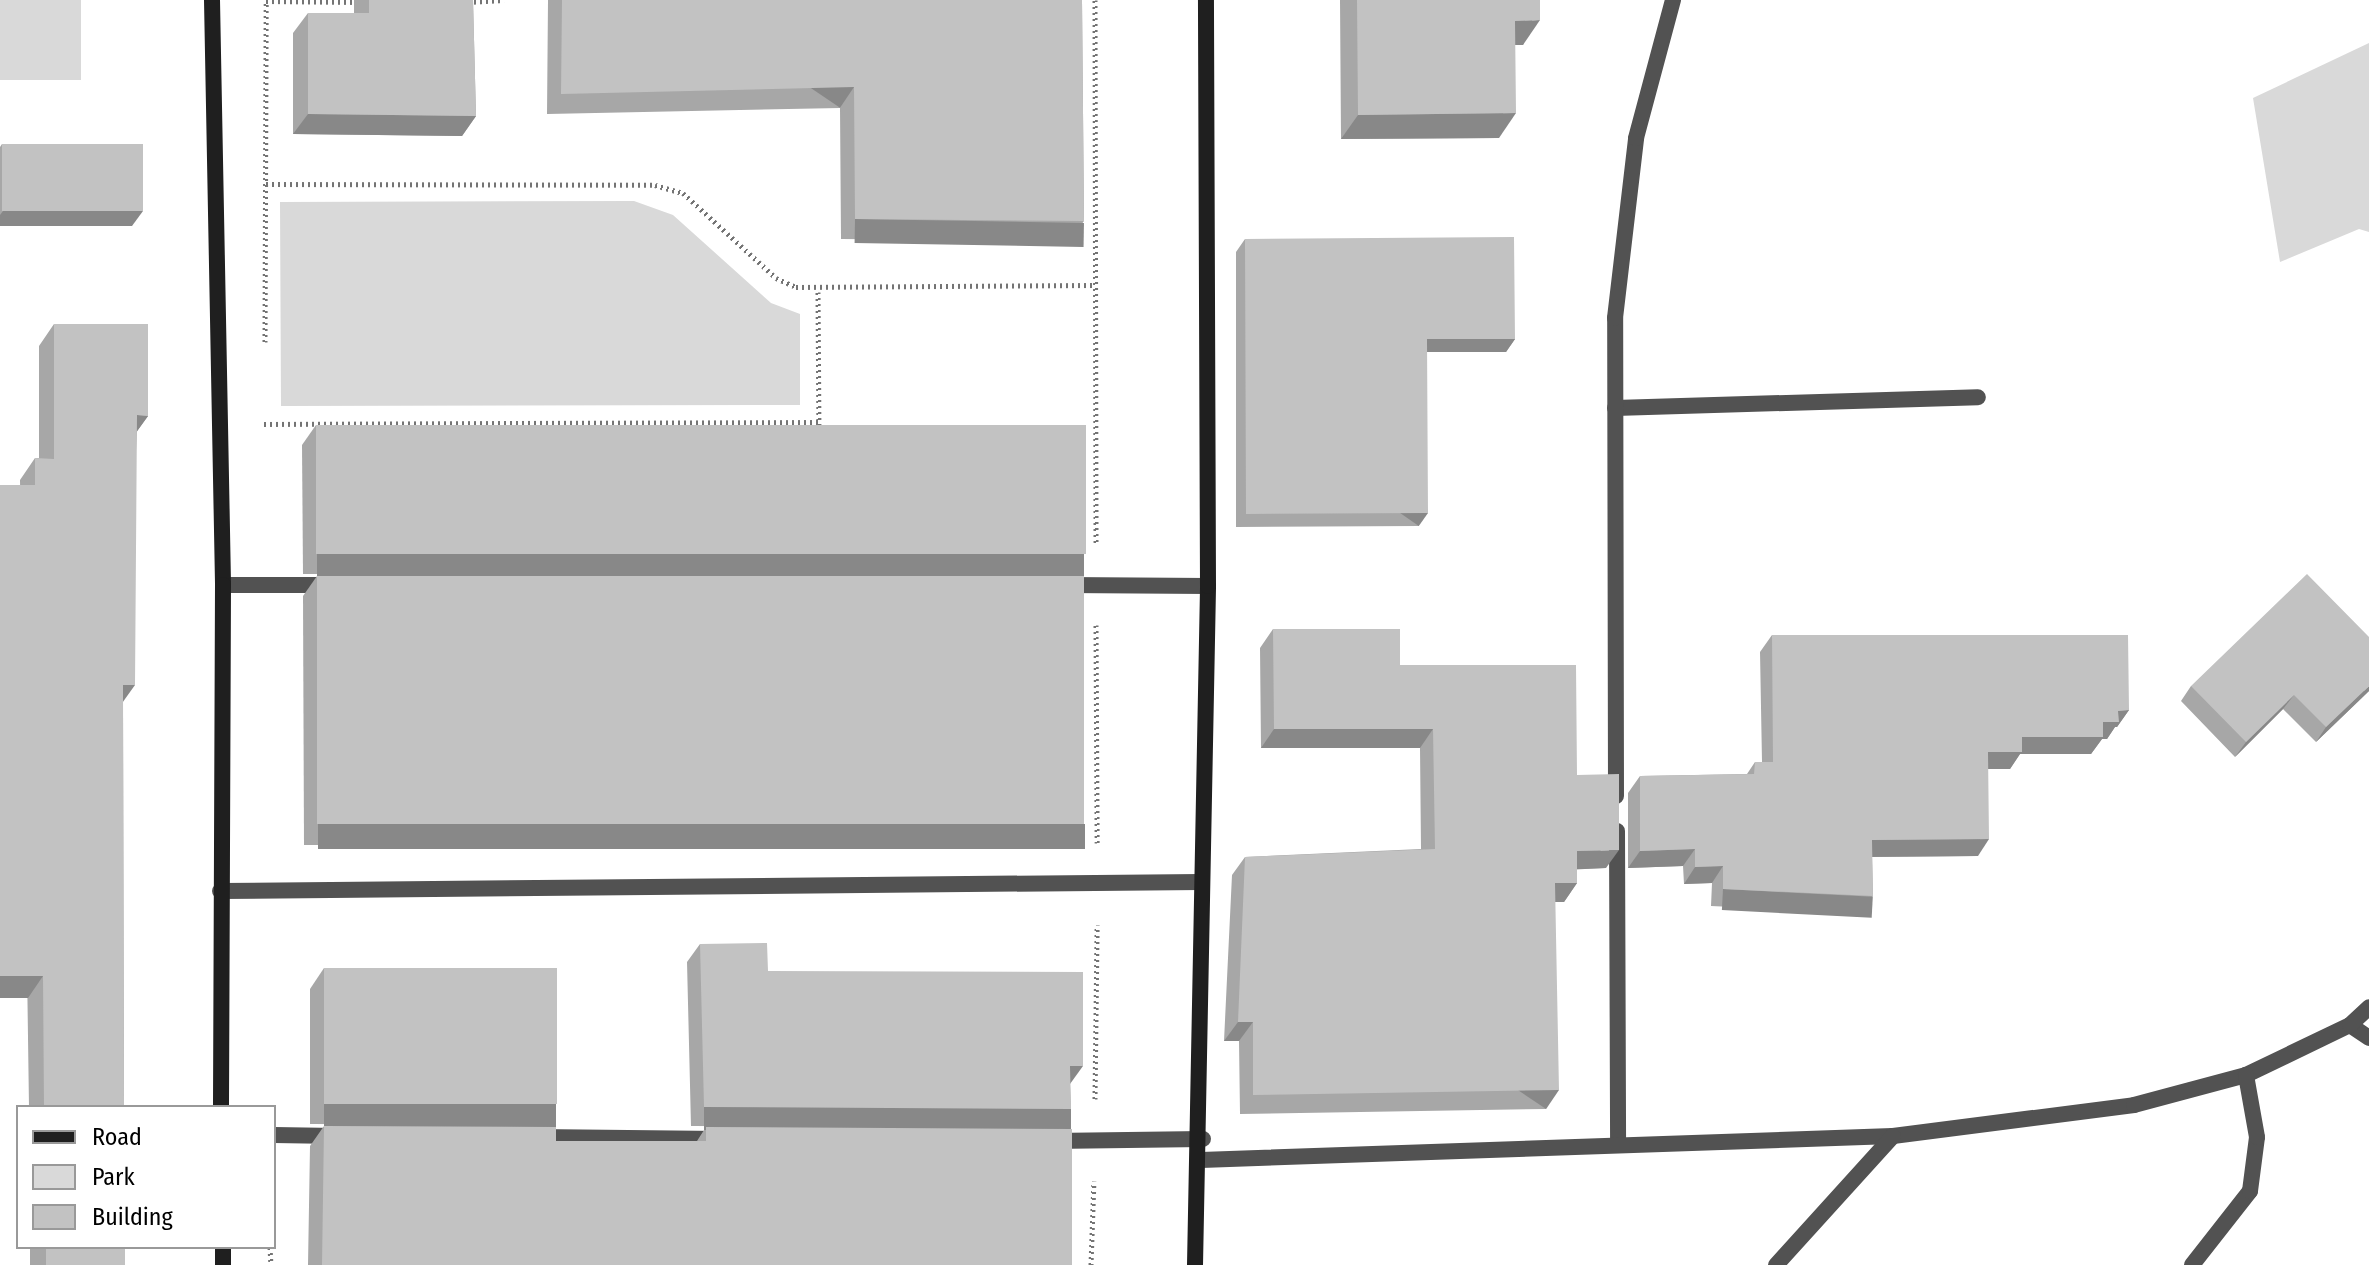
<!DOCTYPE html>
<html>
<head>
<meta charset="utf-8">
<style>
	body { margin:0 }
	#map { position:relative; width:2369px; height:1265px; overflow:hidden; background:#fff; font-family:"Fira Sans Condensed",sans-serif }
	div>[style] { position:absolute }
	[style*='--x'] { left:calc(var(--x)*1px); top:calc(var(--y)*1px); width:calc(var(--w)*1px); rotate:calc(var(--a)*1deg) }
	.green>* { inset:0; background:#d9d9d9; transform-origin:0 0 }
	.path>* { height:5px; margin-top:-2.5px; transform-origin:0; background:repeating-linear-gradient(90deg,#747474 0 2px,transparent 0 6px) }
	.street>* { height:16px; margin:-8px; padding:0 8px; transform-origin:8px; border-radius:8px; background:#525252 }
	.secondary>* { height:16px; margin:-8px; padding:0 8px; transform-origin:8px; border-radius:8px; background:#1f1f1f }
	.wall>* { inset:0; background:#a7a7a7; transform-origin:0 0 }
	.shaded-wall>* { inset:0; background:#888; transform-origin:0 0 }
	.building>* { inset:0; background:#c2c2c2; transform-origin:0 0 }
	span { translate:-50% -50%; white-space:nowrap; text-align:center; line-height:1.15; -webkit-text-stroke:8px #fff; paint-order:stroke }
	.legend { position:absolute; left:16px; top:1105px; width:260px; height:144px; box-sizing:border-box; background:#fff; border:2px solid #999; margin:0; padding:10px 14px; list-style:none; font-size:24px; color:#000 }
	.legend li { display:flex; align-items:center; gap:16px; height:40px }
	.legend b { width:40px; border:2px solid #999 }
</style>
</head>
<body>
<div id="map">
	<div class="green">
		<div style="left:0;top:0;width:81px;height:80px"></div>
		<div style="clip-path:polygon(2369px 43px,2369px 232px,2359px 229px,2280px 262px,2253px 98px)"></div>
		<div style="clip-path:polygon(634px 201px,673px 215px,771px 303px,800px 314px,800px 405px,281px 406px,280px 202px)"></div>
	</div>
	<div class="path">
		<div style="--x:1095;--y:0;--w:543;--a:89.89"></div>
		<div style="--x:468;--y:2;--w:36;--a:-3"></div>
		<div style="--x:266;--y:184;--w:389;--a:0.1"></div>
		<div style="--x:655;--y:185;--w:29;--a:16"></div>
		<div style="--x:683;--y:193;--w:126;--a:42.4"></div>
		<div style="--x:776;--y:278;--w:22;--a:24"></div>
		<div style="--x:796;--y:287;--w:299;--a:-0.4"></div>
		<div style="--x:818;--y:292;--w:138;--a:89.6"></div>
		<div style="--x:265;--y:342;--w:341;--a:-89.8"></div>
		<div style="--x:266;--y:1;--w:92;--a:0.6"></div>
		<div style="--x:264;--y:424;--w:555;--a:-0.21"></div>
		<div style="--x:1096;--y:625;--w:218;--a:89.7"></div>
		<div style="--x:1095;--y:1099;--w:174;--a:-89.3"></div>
		<div style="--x:270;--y:1247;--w:18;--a:87"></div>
		<div style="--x:1091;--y:1265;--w:84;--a:-88"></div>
	</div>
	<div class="street">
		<div style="--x:1615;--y:408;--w:363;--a:-1.7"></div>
		<div style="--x:223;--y:585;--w:107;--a:0"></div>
		<div style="--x:1065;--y:585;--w:143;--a:0.4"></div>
		<div style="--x:1616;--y:796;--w:478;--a:-90.1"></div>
		<div style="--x:1615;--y:318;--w:181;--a:-83.3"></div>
		<div style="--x:1636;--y:138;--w:143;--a:-75"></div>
		<div style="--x:1617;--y:831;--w:312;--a:89.8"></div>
		<div style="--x:220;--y:891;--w:981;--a:-0.53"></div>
		<div style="--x:2350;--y:1025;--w:23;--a:34"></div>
		<div style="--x:274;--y:1135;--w:62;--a:0.9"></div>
		<div style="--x:536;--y:1137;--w:184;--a:0.6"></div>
		<div style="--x:1052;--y:1141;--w:151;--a:-0.8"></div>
		<div style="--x:1201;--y:1160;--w:692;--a:-1.99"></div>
		<div style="--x:1893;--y:1136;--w:243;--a:-7.3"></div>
		<div style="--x:2134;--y:1105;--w:116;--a:-15"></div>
		<div style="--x:2246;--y:1075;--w:115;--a:-25.7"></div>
		<div style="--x:2350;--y:1025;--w:26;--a:-43"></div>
		<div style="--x:1776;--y:1265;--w:174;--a:-47.8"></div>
		<div style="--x:2192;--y:1265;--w:94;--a:-51.9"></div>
		<div style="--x:2250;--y:1191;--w:54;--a:-82.6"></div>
		<div style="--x:2257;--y:1137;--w:63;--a:-100.1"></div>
	</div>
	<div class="secondary">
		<div style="--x:212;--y:0;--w:585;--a:88.92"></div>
		<div style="--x:223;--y:585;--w:522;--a:90.22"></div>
		<div style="--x:223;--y:1247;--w:18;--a:90"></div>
		<div style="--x:1195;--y:1265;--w:679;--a:-88.9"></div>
		<div style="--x:1208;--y:586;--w:586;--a:-90.2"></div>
	</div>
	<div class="wall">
		<div style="clip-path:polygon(354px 0,473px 0,476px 116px,462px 136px,293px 134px,293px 33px,308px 13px,354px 13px)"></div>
		<div style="clip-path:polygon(548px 0,1082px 0,1084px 221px,1069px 241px,841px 239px,840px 108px,547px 114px)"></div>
		<div style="clip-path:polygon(1340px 0,1540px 0,1523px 45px,1515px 45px,1499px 138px,1341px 139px)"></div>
		<div style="clip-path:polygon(2px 144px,132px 226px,0 226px,0 147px)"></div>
		<div style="clip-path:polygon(1245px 239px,1515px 339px,1506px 352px,1427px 352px,1419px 526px,1236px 527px,1236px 252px)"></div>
		<div style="clip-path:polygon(54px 324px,148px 416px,137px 431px,123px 703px,124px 1107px,29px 1107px,20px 480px,35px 458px,39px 458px,39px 346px)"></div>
		<div style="clip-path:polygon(316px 425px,1070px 575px,303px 574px,302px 445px)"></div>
		<div style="clip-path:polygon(317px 576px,1085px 825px,1071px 846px,304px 845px,303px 596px)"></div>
		<div style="clip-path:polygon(1273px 629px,1400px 665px,1577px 775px,1606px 868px,1577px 869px,1577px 883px,1564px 902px,1555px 902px,1546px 1109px,1240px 1114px,1239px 1041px,1224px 1041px,1232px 875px,1245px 857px,1421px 849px,1420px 748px,1261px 748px,1260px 648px)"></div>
		<div style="clip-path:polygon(1772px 635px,2129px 710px,2117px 727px,2115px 727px,2107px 739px,2102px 739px,2091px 754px,2020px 754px,2010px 769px,1988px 769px,1978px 856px,1872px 857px,1873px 896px,1861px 913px,1711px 906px,1712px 883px,1684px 884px,1683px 866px,1628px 868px,1628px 793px,1640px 776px,1747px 774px,1755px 762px,1762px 762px,1760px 652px)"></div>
		<div style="clip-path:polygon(2191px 686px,2369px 691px,2316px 742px,2283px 709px,2235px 757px,2181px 701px)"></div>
		<div style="clip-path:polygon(700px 944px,768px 971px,1070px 1084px,1071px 1109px,1058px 1127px,691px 1126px,687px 962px)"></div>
		<div style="clip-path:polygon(324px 968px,556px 1105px,542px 1125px,310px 1124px,310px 989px)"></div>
		<div style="clip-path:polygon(324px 1126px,556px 1141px,697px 1141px,706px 1127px,1072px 1265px,308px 1265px,310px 1146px)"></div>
		<div style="left:30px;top:1247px;width:95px;height:18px"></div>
	</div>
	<div class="shaded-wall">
		<div style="clip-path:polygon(1540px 20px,1523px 45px,1498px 45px,1515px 21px)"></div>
		<div style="left:854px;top:87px;width:25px;height:293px;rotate:124deg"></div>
		<div style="clip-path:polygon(1516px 113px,1499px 138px,1341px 139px,1358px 115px)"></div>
		<div style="clip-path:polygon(308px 114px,476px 116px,462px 136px,293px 134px)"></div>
		<div style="clip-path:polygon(3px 211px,143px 211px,132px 226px,0 226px,0 215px)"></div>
		<div style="left:855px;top:219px;width:229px;height:24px;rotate:1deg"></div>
		<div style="clip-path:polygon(1427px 339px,1515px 339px,1506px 352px,1417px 352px)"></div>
		<div style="clip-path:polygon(137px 415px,148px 416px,133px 437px)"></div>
		<div style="left:1428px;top:513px;width:16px;height:182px;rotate:125deg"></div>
		<div style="left:317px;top:554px;width:767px;height:24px"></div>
		<div style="clip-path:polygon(123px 685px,135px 685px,120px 706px)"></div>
		<div style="clip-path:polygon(2369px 686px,2369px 691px,2316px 742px,2326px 727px)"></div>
		<div style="clip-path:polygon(2294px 695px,2283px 709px,2235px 757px,2246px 742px)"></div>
		<div style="clip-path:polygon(2129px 710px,2117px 727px,2115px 727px,2107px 739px,2102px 739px,2091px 754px,2020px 754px,2010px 769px,1976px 769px,1988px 752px,2022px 737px,2103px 722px,2118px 711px)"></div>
		<div style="clip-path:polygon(1274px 729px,1433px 729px,1420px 748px,1261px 748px)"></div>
		<div style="left:318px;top:824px;width:767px;height:25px"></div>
		<div style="clip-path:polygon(1989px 839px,1978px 856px,1860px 857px,1872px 840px)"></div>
		<div style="clip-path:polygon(1695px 849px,1683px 866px,1628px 868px,1640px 851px)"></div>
		<div style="clip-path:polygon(1619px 850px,1606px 868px,1564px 870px,1577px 851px)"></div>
		<div style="clip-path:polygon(1723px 866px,1712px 883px,1684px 884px,1695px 867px)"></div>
		<div style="clip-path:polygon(1555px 883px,1577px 883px,1564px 902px,1542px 902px)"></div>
		<div style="left:1723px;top:889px;width:150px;height:21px;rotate:3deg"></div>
		<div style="clip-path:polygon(0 976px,43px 976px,28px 998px,0 998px)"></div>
		<div style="clip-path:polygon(1238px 1022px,1253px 1022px,1239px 1041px,1224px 1041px)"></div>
		<div style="clip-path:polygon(1070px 1066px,1083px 1066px,1070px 1084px)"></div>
		<div style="left:1559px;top:1090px;width:23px;height:306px;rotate:124deg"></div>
		<div style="left:324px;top:1104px;width:232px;height:24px"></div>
		<div style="left:704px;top:1107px;width:367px;height:23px"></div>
	</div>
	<div class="building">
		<div style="clip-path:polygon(369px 0,473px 0,476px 116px,308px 114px,308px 13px,369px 13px)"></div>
		<div style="clip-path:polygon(562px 0,1082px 0,1084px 221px,855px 219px,854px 87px,561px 94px)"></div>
		<div style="clip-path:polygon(1357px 0,1540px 0,1540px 20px,1515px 21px,1516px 113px,1358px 115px)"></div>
		<div style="left:2px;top:144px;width:141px;height:67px"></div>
		<div style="clip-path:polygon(1514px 237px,1515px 339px,1427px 339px,1428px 513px,1246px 514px,1245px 239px)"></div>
		<div style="clip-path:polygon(54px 324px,148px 324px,148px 416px,137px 415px,135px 685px,123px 685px,124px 1107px,44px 1107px,43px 976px,0 976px,0 485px,35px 485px,35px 458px,54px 459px)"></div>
		<div style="left:316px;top:425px;width:770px;height:129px"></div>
		<div style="clip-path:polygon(2307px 574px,2369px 637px,2369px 686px,2326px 727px,2294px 695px,2246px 742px,2191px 686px)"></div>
		<div style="left:317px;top:576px;width:767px;height:248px"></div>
		<div style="clip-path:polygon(1273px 629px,1400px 629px,1400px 665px,1576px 665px,1577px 775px,1619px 774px,1619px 850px,1577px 851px,1577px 883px,1555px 883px,1559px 1090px,1253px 1095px,1253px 1022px,1238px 1022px,1245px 857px,1435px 849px,1433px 729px,1274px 729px)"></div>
		<div style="clip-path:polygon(1772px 635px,2128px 635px,2129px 710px,2118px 711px,2119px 722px,2103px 722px,2103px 737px,2022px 737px,2022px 752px,1988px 752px,1989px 839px,1872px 840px,1873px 896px,1723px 889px,1723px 866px,1695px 867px,1695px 849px,1640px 851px,1640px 776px,1754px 774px,1755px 762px,1773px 762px)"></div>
		<div style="clip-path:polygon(767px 943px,768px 971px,1083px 972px,1083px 1066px,1070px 1066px,1071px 1109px,704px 1107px,700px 944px)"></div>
		<div style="left:324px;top:968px;width:233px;height:136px"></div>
		<div style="clip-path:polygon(324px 1126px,556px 1127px,556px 1141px,706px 1141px,706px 1127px,1072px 1129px,1072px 1265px,322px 1265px)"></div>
		<div style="left:46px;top:1247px;width:79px;height:18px"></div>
	</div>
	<ul class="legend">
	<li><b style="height:10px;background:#1f1f1f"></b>Road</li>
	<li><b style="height:22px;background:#d9d9d9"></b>Park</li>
	<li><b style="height:22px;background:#c2c2c2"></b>Building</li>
	</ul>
</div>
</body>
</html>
